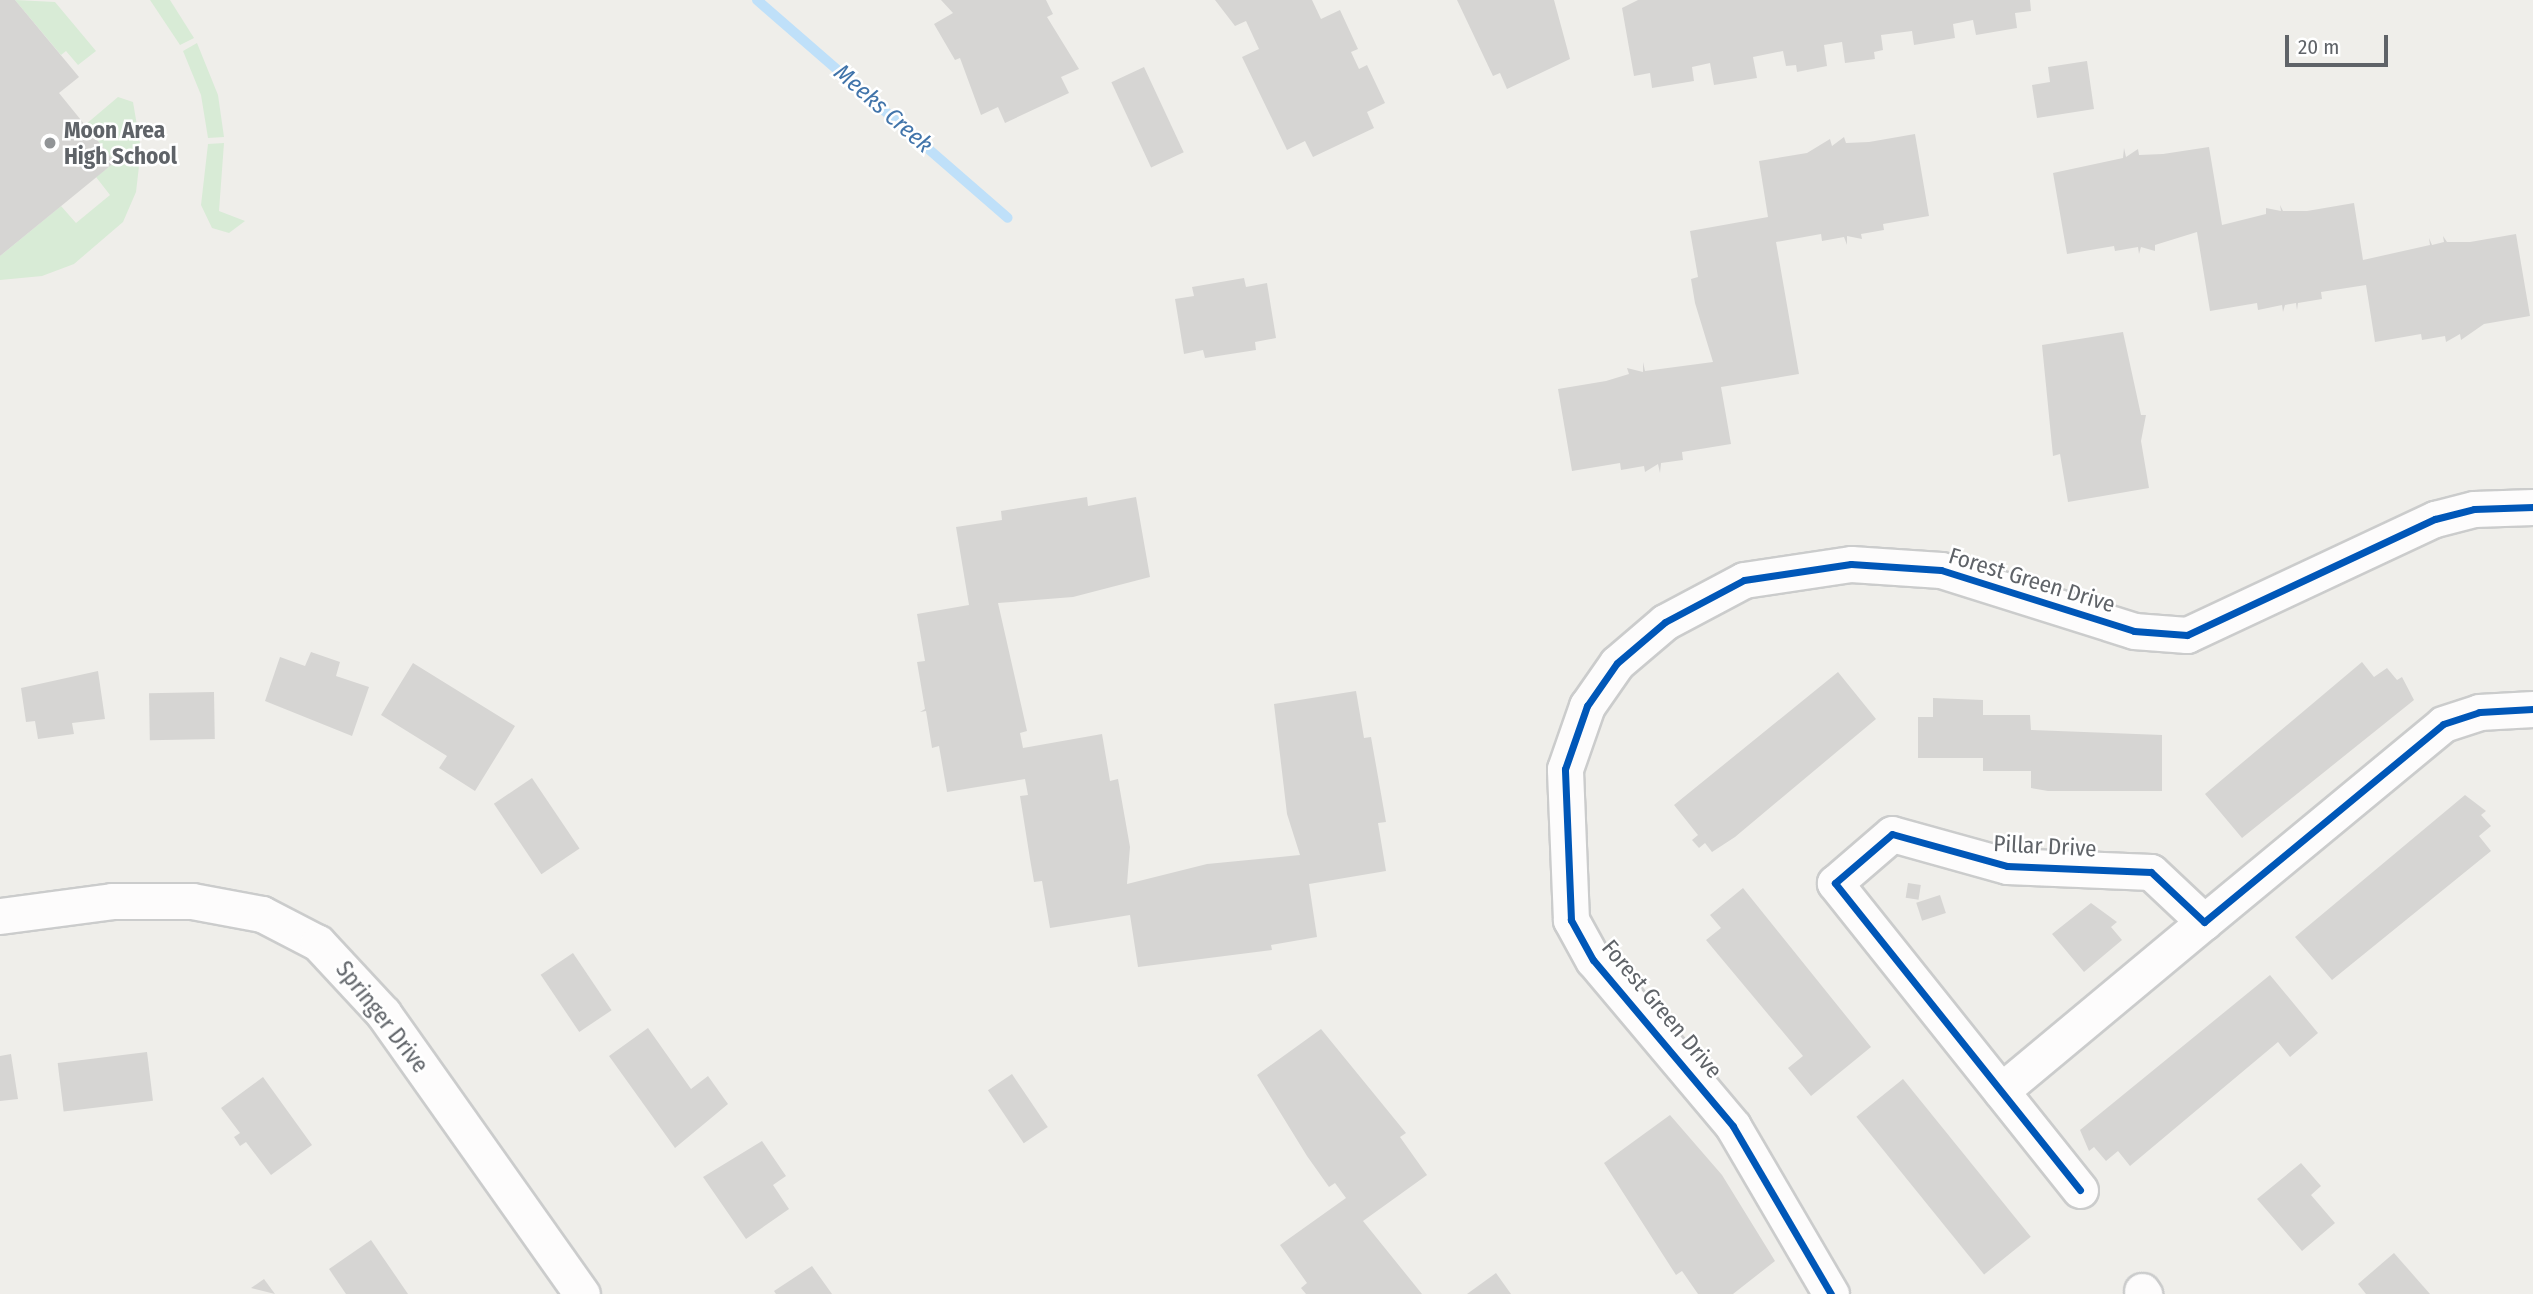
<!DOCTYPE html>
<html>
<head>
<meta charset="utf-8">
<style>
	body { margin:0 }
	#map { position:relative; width:2533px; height:1294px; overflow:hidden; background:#efeeea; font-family:"Fira Sans Condensed",sans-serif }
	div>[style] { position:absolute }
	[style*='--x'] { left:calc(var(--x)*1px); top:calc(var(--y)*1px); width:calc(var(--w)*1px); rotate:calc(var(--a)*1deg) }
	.green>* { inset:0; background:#d8ebd6 }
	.stream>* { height:10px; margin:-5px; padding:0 5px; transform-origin:5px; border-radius:5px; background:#bfe0f9 }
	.building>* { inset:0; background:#d6d5d3; transform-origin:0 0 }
	.roads { filter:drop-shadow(2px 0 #cbcccc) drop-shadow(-2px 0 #cbcccc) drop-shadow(0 2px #cbcccc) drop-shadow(0 -2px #cbcccc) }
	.street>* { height:35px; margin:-17.5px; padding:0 17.5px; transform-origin:17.5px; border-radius:17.5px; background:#fdfcfc }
	.cycleway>* { height:7px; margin:-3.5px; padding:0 3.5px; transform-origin:3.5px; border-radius:3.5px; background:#0057b8 }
	.dots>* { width:19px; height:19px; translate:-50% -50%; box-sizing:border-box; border:4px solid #fff; border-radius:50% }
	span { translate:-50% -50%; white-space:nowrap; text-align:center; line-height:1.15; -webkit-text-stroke:5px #fff; paint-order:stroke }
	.poi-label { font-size:23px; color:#5f6368; font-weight:700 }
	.left { translate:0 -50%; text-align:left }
	.street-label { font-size:23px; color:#5f6368 }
	.water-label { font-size:24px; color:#4174aa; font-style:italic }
	.scale { position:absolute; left:2285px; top:35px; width:103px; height:32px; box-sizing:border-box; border:4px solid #5f6368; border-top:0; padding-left:9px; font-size:21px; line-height:24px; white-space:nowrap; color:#5f6368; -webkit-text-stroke:5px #fff; paint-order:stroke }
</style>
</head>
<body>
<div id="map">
	<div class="green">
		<div style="clip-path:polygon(15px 0,55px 2px,96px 51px,78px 65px,66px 51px,61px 55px)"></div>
		<div style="clip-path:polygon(150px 0,170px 0,194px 38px,180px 45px)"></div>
		<div style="clip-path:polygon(197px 43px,218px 95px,224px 137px,208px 138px,201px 95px,183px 51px)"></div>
		<div style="clip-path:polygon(118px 97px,133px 102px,141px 149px,136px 192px,123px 222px,74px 264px,42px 276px,0 280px,0 256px,61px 206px,76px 223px,110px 195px,96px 177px,115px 162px,85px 125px)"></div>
		<div style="clip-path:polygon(224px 143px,219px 211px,245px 221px,229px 233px,212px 228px,201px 205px,208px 144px)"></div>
	</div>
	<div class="stream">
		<div style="--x:757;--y:0;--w:332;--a:41"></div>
	</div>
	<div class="building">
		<div style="clip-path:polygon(0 0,15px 0,79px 77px,59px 93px,115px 162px,0 256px)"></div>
		<div style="clip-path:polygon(941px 0,1046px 0,1053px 14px,1047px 17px,1079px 69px,1061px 77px,1069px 93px,1005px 123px,998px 107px,981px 115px,960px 58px,955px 60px,934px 24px,953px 13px)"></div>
		<div style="clip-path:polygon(1215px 0,1312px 0,1321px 19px,1340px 10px,1358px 49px,1351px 52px,1359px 69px,1367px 65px,1385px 103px,1367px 112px,1374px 128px,1313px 157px,1305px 141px,1287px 150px,1242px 57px,1259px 49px,1246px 21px,1235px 26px)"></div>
		<div style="clip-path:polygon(1457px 0,1554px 0,1570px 59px,1507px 89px,1500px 73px,1493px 76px)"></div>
		<div style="clip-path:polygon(1638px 0,2030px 0,2031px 11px,2015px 13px,2017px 28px,1976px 35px,1973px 20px,1953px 24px,1955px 38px,1914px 45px,1912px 31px,1881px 35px,1883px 50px,1874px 52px,1875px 59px,1845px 63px,1842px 42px,1824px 45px,1827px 66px,1797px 72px,1796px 65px,1786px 66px,1783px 51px,1753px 57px,1757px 78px,1714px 85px,1710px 63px,1692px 67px,1694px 81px,1652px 88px,1650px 73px,1634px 76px,1622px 8px)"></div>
		<div style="clip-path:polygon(2087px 61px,2094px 109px,2037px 118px,2032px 85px,2050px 82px,2048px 67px)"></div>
		<div style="left:1144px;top:67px;width:94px;height:36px;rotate:65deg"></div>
		<div style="clip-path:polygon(1915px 134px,1929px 216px,1883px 224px,1884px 230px,1861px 234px,1862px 239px,1847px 236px,1847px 245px,1844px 237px,1822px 241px,1821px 234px,1776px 242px,1799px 374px,1721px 387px,1731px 444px,1682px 452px,1683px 460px,1661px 463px,1660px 473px,1658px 464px,1645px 472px,1644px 466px,1621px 470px,1620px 463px,1572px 471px,1558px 389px,1606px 381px,1629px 374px,1627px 368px,1643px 372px,1643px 362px,1645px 371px,1713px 362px,1695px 303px,1691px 279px,1698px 277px,1690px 231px,1768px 217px,1759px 161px,1807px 153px,1830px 139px,1832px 146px,1844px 137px,1846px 143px,1869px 142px)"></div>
		<div style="clip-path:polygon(2209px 147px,2222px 225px,2266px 214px,2266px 208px,2281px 211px,2280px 205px,2283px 211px,2307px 211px,2354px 203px,2363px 260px,2430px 245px,2429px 238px,2432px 245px,2444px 242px,2443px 236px,2447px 242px,2470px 242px,2516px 234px,2530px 316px,2484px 324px,2461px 340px,2460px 334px,2446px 342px,2445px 336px,2422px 340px,2421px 334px,2375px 342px,2366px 285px,2321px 292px,2322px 299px,2298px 303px,2297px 310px,2296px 303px,2285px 305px,2283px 312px,2282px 305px,2258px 310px,2257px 303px,2210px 311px,2197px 232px,2155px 245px,2155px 251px,2141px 247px,2139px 254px,2138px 247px,2115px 251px,2114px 246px,2067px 254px,2053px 173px,2123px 158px,2124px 148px,2126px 157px,2138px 149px,2139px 155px,2163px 154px)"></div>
		<div style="clip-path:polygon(1244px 278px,1246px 287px,1267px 283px,1276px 338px,1255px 342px,1256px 350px,1205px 358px,1203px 350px,1184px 354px,1175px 299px,1194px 296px,1192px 287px)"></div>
		<div style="clip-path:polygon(2123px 332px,2141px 415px,2146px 415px,2141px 441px,2149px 488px,2068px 502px,2060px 454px,2053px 456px,2042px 345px)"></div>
		<div style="clip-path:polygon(1087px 497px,1088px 506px,1136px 497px,1150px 577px,1073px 597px,998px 603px,1027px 731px,1020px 733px,1023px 748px,1102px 734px,1110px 781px,1118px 779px,1130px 847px,1127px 884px,1207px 864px,1300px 855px,1287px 814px,1274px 704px,1356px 691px,1364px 738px,1371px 737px,1386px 822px,1378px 823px,1386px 871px,1309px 884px,1317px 937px,1271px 945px,1272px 950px,1138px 967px,1130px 915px,1050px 928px,1042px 881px,1034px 882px,1030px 859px,1020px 796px,1028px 795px,1025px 779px,947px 792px,939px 746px,932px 748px,926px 711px,920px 712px,925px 709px,917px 662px,925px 661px,917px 614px,969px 605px,956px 527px,1002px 520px,1001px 511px)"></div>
		<div style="clip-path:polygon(311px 652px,340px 662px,336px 676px,369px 687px,352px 736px,265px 701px,280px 657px,305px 666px)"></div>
		<div style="clip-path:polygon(2362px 662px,2374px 677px,2387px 668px,2397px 680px,2402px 677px,2414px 700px,2242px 838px,2205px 794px)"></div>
		<div style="clip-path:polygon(413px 663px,515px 726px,475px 791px,439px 768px,447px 756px,381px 715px)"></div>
		<div style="clip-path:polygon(98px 671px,105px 719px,72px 723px,74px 734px,38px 739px,35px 721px,26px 722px,21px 688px)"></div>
		<div style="clip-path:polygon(1838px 672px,1876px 719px,1735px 837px,1712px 852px,1705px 843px,1699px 848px,1692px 840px,1698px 835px,1674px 805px)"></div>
		<div style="left:214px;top:692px;width:47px;height:65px;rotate:89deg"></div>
		<div style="clip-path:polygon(1933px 698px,1983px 700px,1983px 715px,2030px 715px,2031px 730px,2162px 735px,2162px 791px,2048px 791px,2031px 788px,2031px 771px,1983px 771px,1983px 758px,1918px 758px,1918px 717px,1933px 717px)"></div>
		<div style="left:532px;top:778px;width:85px;height:46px;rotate:56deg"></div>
		<div style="clip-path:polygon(2465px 795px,2486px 811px,2481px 815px,2491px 826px,2479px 836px,2491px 851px,2332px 980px,2295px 937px)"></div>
		<div style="left:1908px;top:883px;width:13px;height:15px;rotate:9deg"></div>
		<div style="clip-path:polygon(1743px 888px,1871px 1047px,1811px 1096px,1788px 1068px,1803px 1056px,1706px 940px,1721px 928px,1710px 915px)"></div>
		<div style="left:1940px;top:895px;width:19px;height:25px;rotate:72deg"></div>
		<div style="clip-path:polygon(2091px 903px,2117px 922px,2111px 927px,2122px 940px,2084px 972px,2052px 934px)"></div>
		<div style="left:573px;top:953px;width:69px;height:39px;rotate:56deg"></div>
		<div style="clip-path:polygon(2270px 975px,2318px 1033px,2290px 1057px,2278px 1042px,2130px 1166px,2118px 1151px,2106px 1161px,2094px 1147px,2089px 1151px,2080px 1130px)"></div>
		<div style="clip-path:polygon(648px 1028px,691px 1089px,708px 1076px,728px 1104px,675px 1148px,609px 1056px)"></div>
		<div style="clip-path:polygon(1321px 1029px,1406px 1133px,1400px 1137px,1427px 1175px,1363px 1221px,1422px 1294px,1306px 1294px,1301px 1288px,1307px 1283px,1280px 1245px,1346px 1198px,1335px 1183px,1329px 1187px,1307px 1156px,1257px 1075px)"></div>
		<div style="left:147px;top:1052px;width:49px;height:90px;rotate:83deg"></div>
		<div style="clip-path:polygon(11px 1054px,18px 1099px,0 1101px,0 1056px)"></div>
		<div style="left:1012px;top:1074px;width:64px;height:29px;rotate:56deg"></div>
		<div style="clip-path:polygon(263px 1077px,312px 1145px,271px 1175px,246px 1142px,240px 1146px,234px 1137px,240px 1133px,221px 1108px)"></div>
		<div style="left:1903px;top:1079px;width:203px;height:60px;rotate:51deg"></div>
		<div style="clip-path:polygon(1670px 1115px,1722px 1175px,1775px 1261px,1733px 1294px,1698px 1294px,1682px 1271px,1676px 1275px,1604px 1163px)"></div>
		<div style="clip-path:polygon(762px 1141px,786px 1176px,773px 1185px,789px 1209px,746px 1239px,703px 1177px)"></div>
		<div style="clip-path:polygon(2301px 1163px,2321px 1186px,2311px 1195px,2335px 1223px,2302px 1251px,2257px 1199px)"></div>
		<div style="clip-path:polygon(371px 1240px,408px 1294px,346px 1294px,329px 1269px)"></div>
		<div style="clip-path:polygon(2394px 1253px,2430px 1294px,2366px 1294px,2358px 1284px)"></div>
		<div style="clip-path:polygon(812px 1266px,832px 1294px,776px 1294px,774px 1291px)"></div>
		<div style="clip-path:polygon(1496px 1273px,1511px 1294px,1467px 1294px)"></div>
		<div style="clip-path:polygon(264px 1279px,275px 1294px,251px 1288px)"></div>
	</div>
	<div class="roads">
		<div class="street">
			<div style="--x:0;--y:916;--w:113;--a:-7.6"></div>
			<div style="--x:112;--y:901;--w:80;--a:0"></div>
			<div style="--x:192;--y:901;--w:71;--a:10.5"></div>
			<div style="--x:262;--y:914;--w:63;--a:27.4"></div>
			<div style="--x:318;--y:943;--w:96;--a:47.1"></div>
			<div style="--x:383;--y:1013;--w:344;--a:54.7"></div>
			<div style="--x:2001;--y:1091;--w:264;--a:-39.8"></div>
			<div style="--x:2080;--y:1190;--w:393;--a:-128.6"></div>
			<div style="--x:1835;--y:883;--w:75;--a:-40.7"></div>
			<div style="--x:1892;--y:834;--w:119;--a:15.5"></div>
			<div style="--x:2007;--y:866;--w:144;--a:2.4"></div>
			<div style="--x:2151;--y:872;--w:73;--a:43.3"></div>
			<div style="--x:2204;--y:922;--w:310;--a:-39.6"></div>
			<div style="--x:2443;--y:724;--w:38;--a:-18"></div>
			<div style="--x:2479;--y:712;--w:54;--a:-3.2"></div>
			<div style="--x:2142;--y:1291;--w:4;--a:56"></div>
			<div style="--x:1831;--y:1294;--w:194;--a:-120.3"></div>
			<div style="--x:1733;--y:1126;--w:217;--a:-130.1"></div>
			<div style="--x:1593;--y:960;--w:46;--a:-118.8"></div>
			<div style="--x:1571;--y:920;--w:151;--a:-92.3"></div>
			<div style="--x:1565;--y:769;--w:67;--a:-70.8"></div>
			<div style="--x:1587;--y:706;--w:52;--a:-55.1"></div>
			<div style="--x:1617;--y:663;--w:63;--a:-40.5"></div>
			<div style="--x:1665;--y:622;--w:89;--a:-28"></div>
			<div style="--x:1744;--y:580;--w:108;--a:-8.5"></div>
			<div style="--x:1851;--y:564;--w:90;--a:3.8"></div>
			<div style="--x:1941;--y:570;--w:202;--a:17.5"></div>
			<div style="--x:2134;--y:631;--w:53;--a:4.3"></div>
			<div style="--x:2187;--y:635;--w:274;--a:-25.1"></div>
			<div style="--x:2435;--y:519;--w:40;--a:-14.4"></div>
			<div style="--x:2474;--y:509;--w:59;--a:-1.9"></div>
		</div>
	</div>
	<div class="cycleway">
		<div style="--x:2080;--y:1190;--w:393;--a:-128.6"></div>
		<div style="--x:1835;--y:883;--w:75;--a:-40.7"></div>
		<div style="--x:1892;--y:834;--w:119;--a:15.5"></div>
		<div style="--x:2007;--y:866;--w:144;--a:2.4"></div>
		<div style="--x:2151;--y:872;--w:73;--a:43.3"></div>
		<div style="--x:2204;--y:922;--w:310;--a:-39.6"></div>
		<div style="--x:2443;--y:724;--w:38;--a:-18"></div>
		<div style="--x:2479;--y:712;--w:54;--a:-3.2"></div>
		<div style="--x:1831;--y:1294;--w:194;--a:-120.3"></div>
		<div style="--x:1733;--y:1126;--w:217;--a:-130.1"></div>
		<div style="--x:1593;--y:960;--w:46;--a:-118.8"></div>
		<div style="--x:1571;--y:920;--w:151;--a:-92.3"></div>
		<div style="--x:1565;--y:769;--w:67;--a:-70.8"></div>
		<div style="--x:1587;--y:706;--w:52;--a:-55.1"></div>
		<div style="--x:1617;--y:663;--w:63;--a:-40.5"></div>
		<div style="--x:1665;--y:622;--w:89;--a:-28"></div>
		<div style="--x:1744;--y:580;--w:108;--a:-8.5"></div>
		<div style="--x:1851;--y:564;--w:90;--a:3.8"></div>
		<div style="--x:1941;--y:570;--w:202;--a:17.5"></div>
		<div style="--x:2134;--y:631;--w:53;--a:4.3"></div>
		<div style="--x:2187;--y:635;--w:274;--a:-25.1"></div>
		<div style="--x:2435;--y:519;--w:40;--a:-14.4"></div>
		<div style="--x:2474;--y:509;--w:59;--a:-1.9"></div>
	</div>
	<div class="dots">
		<div style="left:50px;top:143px;background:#919496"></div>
	</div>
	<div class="poi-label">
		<span class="left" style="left:64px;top:143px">Moon Area<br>High School</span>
	</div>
	<div class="street-label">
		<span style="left:2032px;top:580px;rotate:17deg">Forest Green Drive</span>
		<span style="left:2045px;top:846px;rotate:3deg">Pillar Drive</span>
		<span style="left:1662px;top:1009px;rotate:50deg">Forest Green Drive</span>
		<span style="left:382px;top:1017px;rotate:52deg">Springer Drive</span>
	</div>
	<div class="water-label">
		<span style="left:883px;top:109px;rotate:41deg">Meeks Creek</span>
	</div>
	<div class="scale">20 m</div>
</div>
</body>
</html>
